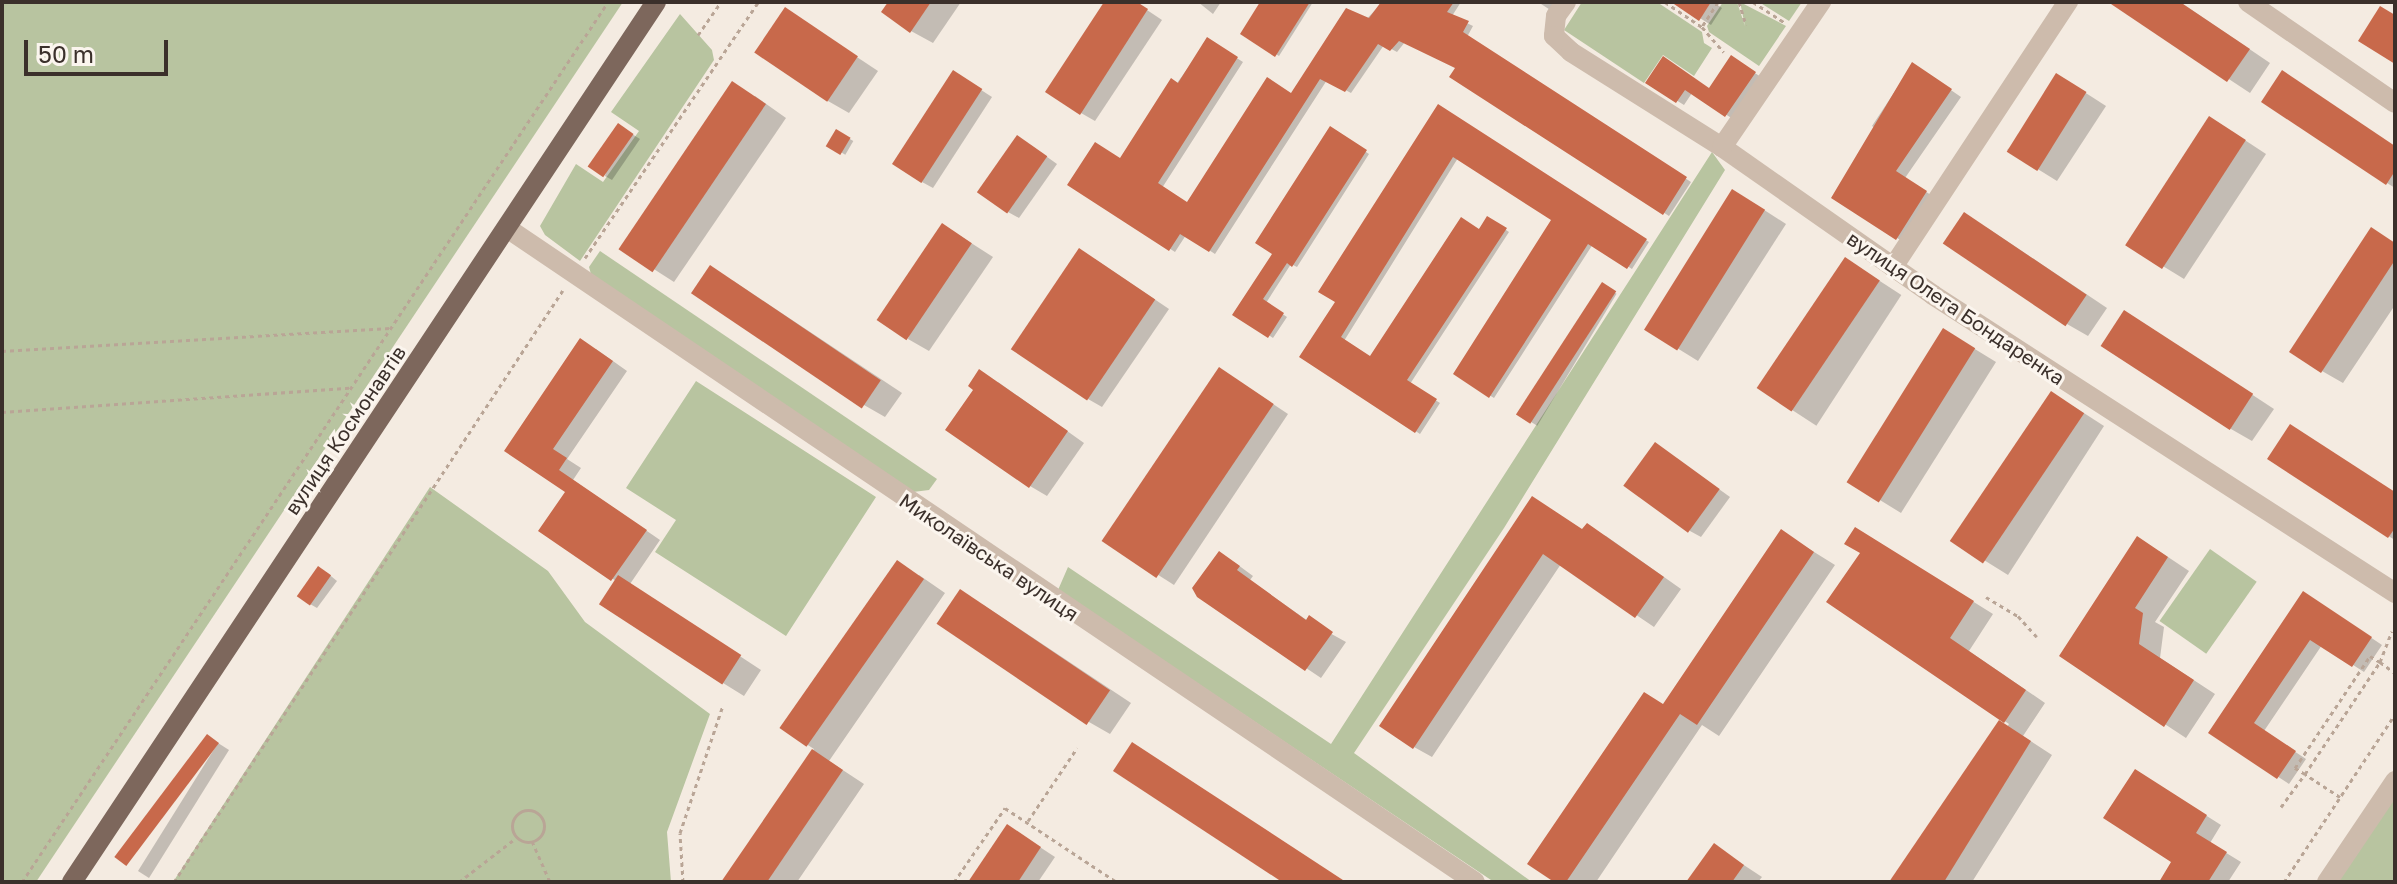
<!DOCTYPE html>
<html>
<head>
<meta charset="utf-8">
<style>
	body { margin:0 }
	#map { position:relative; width:2397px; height:884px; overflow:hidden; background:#f4ebe1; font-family:"Golos Text",sans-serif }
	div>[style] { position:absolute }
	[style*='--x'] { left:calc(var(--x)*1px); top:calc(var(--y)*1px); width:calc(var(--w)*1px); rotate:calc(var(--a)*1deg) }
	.green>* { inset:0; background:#b8c4a0; transform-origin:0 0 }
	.shadow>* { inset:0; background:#0003; transform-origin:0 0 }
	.building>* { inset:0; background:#c8694b; transform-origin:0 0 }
	.path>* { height:3px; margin-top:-1.5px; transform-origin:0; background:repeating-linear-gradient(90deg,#b9a596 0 4px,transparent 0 8px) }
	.path>.ring { margin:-1.5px; padding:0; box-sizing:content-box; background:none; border:3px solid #b9a596; border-radius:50% }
	.minor>* { height:20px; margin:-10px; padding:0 10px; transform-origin:10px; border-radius:10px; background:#cdbbac }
	.major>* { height:20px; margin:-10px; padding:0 10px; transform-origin:10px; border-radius:10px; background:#7d675c }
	span { translate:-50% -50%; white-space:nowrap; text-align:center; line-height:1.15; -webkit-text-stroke:6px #fbf5ee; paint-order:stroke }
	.street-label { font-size:20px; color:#3b302b }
	.frame { position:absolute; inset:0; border:4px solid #3b302b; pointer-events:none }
	.scale { position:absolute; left:24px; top:40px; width:144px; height:36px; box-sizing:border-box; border:4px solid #3b302b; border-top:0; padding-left:10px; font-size:24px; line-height:28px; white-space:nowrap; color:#3b302b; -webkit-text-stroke:6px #fbf5ee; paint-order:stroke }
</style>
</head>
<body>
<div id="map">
	<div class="green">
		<div style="clip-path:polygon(2px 2px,623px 2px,36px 882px,2px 882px)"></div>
		<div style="clip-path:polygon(1582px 2px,1657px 2px,1702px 32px,1704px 43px,1712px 48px,1694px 76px,1663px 55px,1644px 83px,1564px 30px)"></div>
		<div style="clip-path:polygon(1723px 2px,1737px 2px,1745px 26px,1740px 2px,1786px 26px,1759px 66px,1709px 32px,1707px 26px)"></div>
		<div style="clip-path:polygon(1759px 2px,1802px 2px,1789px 21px)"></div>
		<div style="clip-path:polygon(680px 14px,712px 50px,714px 60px,580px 261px,545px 235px,540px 226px,576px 164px,603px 182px,639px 131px,611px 112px)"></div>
		<div style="clip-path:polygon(1712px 152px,1725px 170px,1504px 528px,1354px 753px,1532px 882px,1494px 882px,1058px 590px,1068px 567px,1331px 744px)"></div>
		<div style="clip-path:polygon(600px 251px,937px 479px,929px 490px,913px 492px,591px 274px,589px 267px)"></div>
		<div style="clip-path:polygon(696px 381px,876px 497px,786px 636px,655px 552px,676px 520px,626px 488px)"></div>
		<div style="clip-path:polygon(430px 487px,548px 571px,585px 622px,710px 714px,667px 832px,671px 882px,173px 882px)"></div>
		<div style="left:2210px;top:549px;width:57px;height:88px;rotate:35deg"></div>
		<div style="clip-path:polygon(2395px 797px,2395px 882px,2338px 882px)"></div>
	</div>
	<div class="shadow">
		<div style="clip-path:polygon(890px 2px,961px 2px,933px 43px,911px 31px)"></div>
		<div style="clip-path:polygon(1106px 2px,1135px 2px,1162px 20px,1095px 121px,1081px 113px)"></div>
		<div style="clip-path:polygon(1198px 2px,1221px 2px,1213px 14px)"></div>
		<div style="clip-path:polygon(1263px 2px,1313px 2px,1279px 56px,1243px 33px)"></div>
		<div style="clip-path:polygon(1383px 2px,1461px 2px,1452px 16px,1473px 26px,1467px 37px,1691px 182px,1669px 216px,1452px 76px,1458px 68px,1405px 42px,1397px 52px,1384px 45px,1351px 93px,1327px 80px,1215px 254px,1186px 235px,1175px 252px,1070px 184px,1121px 161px,1208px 40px,1243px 62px,1162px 188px,1188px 204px)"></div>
		<div style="clip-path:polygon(1538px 2px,1562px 2px,1555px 13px)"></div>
		<div style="clip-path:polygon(1674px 2px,1713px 2px,1722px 8px,1711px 25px)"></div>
		<div style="clip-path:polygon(2112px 2px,2180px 2px,2270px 63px,2250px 93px)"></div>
		<div style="clip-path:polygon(786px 10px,878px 71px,849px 113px,828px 101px)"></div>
		<div style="clip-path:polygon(1732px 58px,1761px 77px,1733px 119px,1692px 93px,1684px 105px,1647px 82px,1710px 90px)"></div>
		<div style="clip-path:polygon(1913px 64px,1961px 97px,1905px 178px,1937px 199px,1907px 244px,1897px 238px,1878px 130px,1872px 126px)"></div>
		<div style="clip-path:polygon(964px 79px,992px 97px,933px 188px,922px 182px)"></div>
		<div style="clip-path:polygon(2078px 88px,2106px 106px,2057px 181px,2007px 150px)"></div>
		<div style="clip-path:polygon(755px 96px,786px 118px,674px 282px,621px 248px)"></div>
		<div style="clip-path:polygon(1438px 107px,1649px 242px,1632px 269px,1593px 244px,1494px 398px,1455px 374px,1554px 220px,1458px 158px,1344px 341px,1371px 358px,1488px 218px,1509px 232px,1410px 384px,1440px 403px,1420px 434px,1302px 356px,1337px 302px)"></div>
		<div style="clip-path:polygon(619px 126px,640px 139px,612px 180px,605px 176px)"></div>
		<div style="clip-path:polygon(1331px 129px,1369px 154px,1297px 267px,1291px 264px,1266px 303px,1287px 317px,1273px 338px,1235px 314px,1275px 253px)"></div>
		<div style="left:836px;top:131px;width:20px;height:16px;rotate:30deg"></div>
		<div style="clip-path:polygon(2231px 131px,2266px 154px,2184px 279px,2127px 244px)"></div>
		<div style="clip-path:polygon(1029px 144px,1057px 164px,1019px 218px,1008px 212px)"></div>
		<div style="clip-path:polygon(2395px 146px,2395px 188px,2387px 183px)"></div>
		<div style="clip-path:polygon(1755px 204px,1786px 224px,1698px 361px,1677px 348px)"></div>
		<div style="clip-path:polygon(943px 225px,993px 257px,929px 351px,908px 339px)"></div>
		<div style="clip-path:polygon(1986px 227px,2107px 308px,2088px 336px,2067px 324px)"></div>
		<div style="clip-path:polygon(2395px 243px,2395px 305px,2343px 383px,2322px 371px)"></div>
		<div style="clip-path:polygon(1095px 259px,1169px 309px,1102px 407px,1088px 399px)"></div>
		<div style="left:1846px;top:259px;width:66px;height:156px;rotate:33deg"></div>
		<div style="clip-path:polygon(732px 280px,902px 393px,885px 417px,864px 405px)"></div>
		<div style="left:1602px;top:285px;width:17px;height:154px;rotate:31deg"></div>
		<div style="clip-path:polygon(2146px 325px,2274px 409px,2252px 441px,2231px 429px)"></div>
		<div style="clip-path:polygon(1965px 343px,1996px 362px,1901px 513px,1849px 481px)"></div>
		<div style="clip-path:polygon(596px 349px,627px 371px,567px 459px,581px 468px,573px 480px,660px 540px,630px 584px,761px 670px,744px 696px,723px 683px,616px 581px,541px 530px,567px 491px,506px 450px)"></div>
		<div style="clip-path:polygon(1234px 378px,1288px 414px,1174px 585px,1105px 541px)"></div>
		<div style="clip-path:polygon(998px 382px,1084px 443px,1047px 496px,1030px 486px)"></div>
		<div style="clip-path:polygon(2073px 406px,2104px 426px,2008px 575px,1955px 542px)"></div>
		<div style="clip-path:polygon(1666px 451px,1730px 497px,1701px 537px,1690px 531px)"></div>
		<div style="clip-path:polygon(2270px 458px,2395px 493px,2395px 540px,2390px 537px)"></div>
		<div style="clip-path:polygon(1533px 498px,1584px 531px,1606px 536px,1681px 589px,1654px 627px,1561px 564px,1432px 757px,1414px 747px)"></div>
		<div style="clip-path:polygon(1782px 532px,1835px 565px,1719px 736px,1702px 725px,1596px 882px,1557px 882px,1664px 706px)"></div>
		<div style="clip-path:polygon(1876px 541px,1993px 614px,1969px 651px,2045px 703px,2023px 736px,2052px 755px,1972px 882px,1892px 882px,2009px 724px,1829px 602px)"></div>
		<div style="clip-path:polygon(2159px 551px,2189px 571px,2155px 622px,2164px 627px,2160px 658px,2215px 694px,2186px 738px,2061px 656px)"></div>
		<div style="clip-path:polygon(1234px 562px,1253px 576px,1250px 580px,1308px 621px,1346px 642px,1321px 678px,1199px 596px)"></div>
		<div style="clip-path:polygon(326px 572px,337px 581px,317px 608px,310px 604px)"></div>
		<div style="clip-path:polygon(919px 575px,945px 593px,829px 761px,864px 784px,797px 882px,723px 882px,814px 749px,783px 729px)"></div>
		<div style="clip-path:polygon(2315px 600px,2382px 645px,2364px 672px,2322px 645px,2264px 731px,2306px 759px,2289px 784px,2211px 733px)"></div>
		<div style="clip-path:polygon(982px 604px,1131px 703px,1110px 734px,1089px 722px)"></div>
		<div style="left:218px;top:743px;width:13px;height:151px;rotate:32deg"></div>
		<div style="clip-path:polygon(2150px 780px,2221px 825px,2210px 843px,2241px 862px,2228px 882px,2161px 882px,2174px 861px)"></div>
		<div style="clip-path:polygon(1023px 836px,1055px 857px,1038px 882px,971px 882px)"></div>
		<div style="clip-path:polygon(1715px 846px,1762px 877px,1758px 882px,1688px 882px)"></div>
	</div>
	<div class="building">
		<div style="clip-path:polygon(888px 2px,931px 2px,910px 33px,881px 12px)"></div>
		<div style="clip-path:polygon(1104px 2px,1137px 2px,1148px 9px,1080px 115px,1045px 92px)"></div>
		<div style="clip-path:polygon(1260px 2px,1310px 2px,1275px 57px,1240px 34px)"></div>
		<div style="clip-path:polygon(1381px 2px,1454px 2px,1447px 12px,1469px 21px,1463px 32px,1687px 177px,1663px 215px,1449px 77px,1455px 68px,1399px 41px,1390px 51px,1378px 44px,1345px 92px,1320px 79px,1209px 252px,1180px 234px,1169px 251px,1067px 185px,1095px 142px,1120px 158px,1171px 78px,1178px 83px,1207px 37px,1238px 57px,1158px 183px,1187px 202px,1267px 77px,1291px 93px,1346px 8px,1369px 18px)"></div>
		<div style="clip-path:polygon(1671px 2px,1711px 2px,1699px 21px)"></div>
		<div style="clip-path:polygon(2108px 2px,2180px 2px,2250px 49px,2227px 82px)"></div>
		<div style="clip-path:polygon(2380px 6px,2395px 15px,2395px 64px,2358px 41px)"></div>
		<div style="left:785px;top:7px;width:88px;height:55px;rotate:34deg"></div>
		<div style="clip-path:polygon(1731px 55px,1756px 72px,1725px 117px,1685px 90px,1676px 103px,1645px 83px,1663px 56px,1709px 88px)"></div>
		<div style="clip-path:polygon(1912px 62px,1952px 89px,1896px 171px,1927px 191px,1896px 240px,1831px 198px)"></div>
		<div style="left:953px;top:70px;width:35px;height:112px;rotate:33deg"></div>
		<div style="clip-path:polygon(2282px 70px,2395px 146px,2395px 171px,2386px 185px,2261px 102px)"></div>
		<div style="left:2056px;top:73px;width:36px;height:93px;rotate:32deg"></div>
		<div style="left:732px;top:81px;width:41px;height:203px;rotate:34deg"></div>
		<div style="clip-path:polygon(1438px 104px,1647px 239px,1627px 269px,1588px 244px,1489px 398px,1453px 374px,1551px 220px,1453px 157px,1341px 337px,1370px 356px,1461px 217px,1479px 229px,1487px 216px,1507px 228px,1407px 380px,1437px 399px,1415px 433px,1299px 357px,1335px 302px,1318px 292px)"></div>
		<div style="left:2209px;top:116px;width:44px;height:154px;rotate:33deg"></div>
		<div style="left:618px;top:123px;width:19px;height:53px;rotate:35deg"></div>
		<div style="clip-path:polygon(1330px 126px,1367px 150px,1292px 267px,1287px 263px,1263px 299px,1284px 313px,1268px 338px,1232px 315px,1272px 254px,1255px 243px)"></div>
		<div style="left:836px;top:129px;width:17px;height:20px;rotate:31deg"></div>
		<div style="left:1017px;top:135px;width:37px;height:70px;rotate:35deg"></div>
		<div style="left:1732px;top:189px;width:39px;height:166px;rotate:32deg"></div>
		<div style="left:1964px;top:212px;width:148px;height:38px;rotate:34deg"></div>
		<div style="left:942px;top:223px;width:36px;height:117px;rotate:34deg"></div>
		<div style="clip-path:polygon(2371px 227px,2395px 243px,2395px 260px,2321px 373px,2289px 352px)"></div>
		<div style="left:1079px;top:248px;width:92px;height:122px;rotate:34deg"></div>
		<div style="left:1845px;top:257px;width:42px;height:158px;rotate:34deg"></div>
		<div style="left:710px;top:265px;width:206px;height:34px;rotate:34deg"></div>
		<div style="left:1602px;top:282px;width:17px;height:158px;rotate:33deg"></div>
		<div style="left:2124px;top:310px;width:154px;height:43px;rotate:33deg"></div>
		<div style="left:1943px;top:328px;width:38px;height:182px;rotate:32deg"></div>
		<div style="clip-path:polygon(580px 338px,613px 361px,553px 449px,567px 458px,559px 470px,647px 530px,611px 581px,538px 531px,565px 492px,504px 451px)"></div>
		<div style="left:1219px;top:367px;width:66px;height:210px;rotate:34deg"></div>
		<div style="clip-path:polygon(979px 369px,1068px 431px,1029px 488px,945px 430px,973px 390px,968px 386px)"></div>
		<div style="left:2051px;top:391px;width:40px;height:181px;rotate:34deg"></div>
		<div style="clip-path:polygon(2290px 424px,2395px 492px,2395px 528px,2388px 538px,2267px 459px)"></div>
		<div style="left:1655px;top:442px;width:80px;height:54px;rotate:36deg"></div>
		<div style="clip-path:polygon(1532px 496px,1582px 529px,1587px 523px,1664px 577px,1635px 618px,1543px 554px,1413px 749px,1379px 726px)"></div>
		<div style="clip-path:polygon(1855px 527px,1974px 601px,1950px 638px,2026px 690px,2004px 723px,1826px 602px,1860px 553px,1844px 544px)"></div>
		<div style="clip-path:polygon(1781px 529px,1814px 552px,1697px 725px,1680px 714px,1566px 882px,1554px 882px,1527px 864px,1644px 692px,1663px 704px)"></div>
		<div style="clip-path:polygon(2137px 536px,2168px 557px,2135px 608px,2143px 613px,2139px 644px,2194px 680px,2164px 727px,2059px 656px)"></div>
		<div style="clip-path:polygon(1219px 551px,1240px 566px,1237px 570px,1306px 620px,1309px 615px,1333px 632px,1305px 671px,1197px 597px,1192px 588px)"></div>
		<div style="left:897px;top:560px;width:33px;height:205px;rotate:35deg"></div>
		<div style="left:318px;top:566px;width:16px;height:37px;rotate:35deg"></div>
		<div style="left:618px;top:575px;width:147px;height:35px;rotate:33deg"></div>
		<div style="left:960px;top:589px;width:181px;height:42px;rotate:34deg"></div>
		<div style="clip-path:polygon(2303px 591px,2372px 637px,2352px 667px,2310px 640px,2254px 723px,2296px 751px,2277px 779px,2208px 733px)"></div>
		<div style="clip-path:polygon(1999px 720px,2031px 741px,1944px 882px,1889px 882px)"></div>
		<div style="left:207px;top:734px;width:15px;height:154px;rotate:37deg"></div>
		<div style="clip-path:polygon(1132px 742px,1346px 882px,1282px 882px,1113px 771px)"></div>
		<div style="clip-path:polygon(812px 749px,843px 770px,767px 882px,721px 882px)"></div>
		<div style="clip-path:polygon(2135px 769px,2207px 815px,2196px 833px,2227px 852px,2208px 882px,2159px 882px,2171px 862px,2103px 818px)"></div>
		<div style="clip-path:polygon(1007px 824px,1041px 847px,1018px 882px,968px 882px)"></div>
		<div style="clip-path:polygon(1714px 843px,1744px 865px,1732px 882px,1686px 882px)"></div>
	</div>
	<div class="path">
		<div style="--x:1665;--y:2;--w:45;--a:34"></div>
		<div style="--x:1718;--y:2;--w:30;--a:123"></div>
		<div style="--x:1702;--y:27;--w:33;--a:49"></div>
		<div style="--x:1739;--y:2;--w:24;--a:73"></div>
		<div style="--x:1753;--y:2;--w:38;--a:33"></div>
		<div style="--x:698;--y:35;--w:40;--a:-55.1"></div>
		<div style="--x:585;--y:258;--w:309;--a:-55.9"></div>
		<div style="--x:2;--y:351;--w:389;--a:-3.4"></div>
		<div style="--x:2;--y:412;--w:348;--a:-4"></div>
		<div style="--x:1986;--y:597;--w:37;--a:31"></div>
		<div style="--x:2018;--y:616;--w:28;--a:48"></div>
		<div style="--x:2340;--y:797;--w:42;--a:-146.7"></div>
		<div style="--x:2305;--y:774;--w:135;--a:-56.2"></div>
		<div style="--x:2380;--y:662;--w:19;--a:36"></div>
		<div style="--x:2281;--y:807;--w:41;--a:-54"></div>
		<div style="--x:2305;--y:774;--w:12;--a:-149"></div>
		<div style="--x:2295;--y:768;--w:135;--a:-56.2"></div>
		<div style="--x:2370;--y:656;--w:12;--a:31"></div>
		<div style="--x:2380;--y:662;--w:33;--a:-69"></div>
		<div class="ring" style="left:512px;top:810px;width:29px;height:29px"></div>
		<div style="--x:1028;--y:821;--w:88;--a:-56.1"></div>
		<div style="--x:532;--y:841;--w:45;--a:66.3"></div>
		<div style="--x:22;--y:882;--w:1057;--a:-56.34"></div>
		<div style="--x:174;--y:882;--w:708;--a:-56.69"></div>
		<div style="--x:459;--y:882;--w:72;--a:-37.7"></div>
		<div style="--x:683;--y:882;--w:49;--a:-93.5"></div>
		<div style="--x:680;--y:833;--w:135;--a:-71.4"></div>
		<div style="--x:954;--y:882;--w:90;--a:-55.4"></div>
		<div style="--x:1005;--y:808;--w:134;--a:33.5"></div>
		<div style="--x:2284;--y:882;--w:201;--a:-56.5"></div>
	</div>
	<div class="minor">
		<div style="--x:1566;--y:2;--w:17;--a:126"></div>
		<div style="--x:1556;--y:16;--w:20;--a:96"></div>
		<div style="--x:1554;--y:36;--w:23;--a:43"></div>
		<div style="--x:1571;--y:52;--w:178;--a:32.2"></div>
		<div style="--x:1722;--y:147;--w:258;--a:35"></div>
		<div style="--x:1933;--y:295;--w:550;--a:32.82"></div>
		<div style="--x:2248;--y:2;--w:178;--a:34.5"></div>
		<div style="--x:1722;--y:147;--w:176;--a:-55.7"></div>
		<div style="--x:507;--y:228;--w:1168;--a:34.04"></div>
		<div style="--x:1893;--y:267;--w:318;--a:-56.6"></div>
		<div style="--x:2327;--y:882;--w:122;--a:-56"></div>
	</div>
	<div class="major">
		<div style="--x:72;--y:882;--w:1056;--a:-56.43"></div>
	</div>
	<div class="street-label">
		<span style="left:1956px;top:308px;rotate:34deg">вулиця Олега Бондаренка</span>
		<span style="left:345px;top:430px;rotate:-56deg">вулиця Космонавтів</span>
		<span style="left:989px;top:557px;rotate:34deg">Миколаївська вулиця</span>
	</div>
	<div class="frame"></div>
	<div class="scale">50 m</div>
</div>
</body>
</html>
